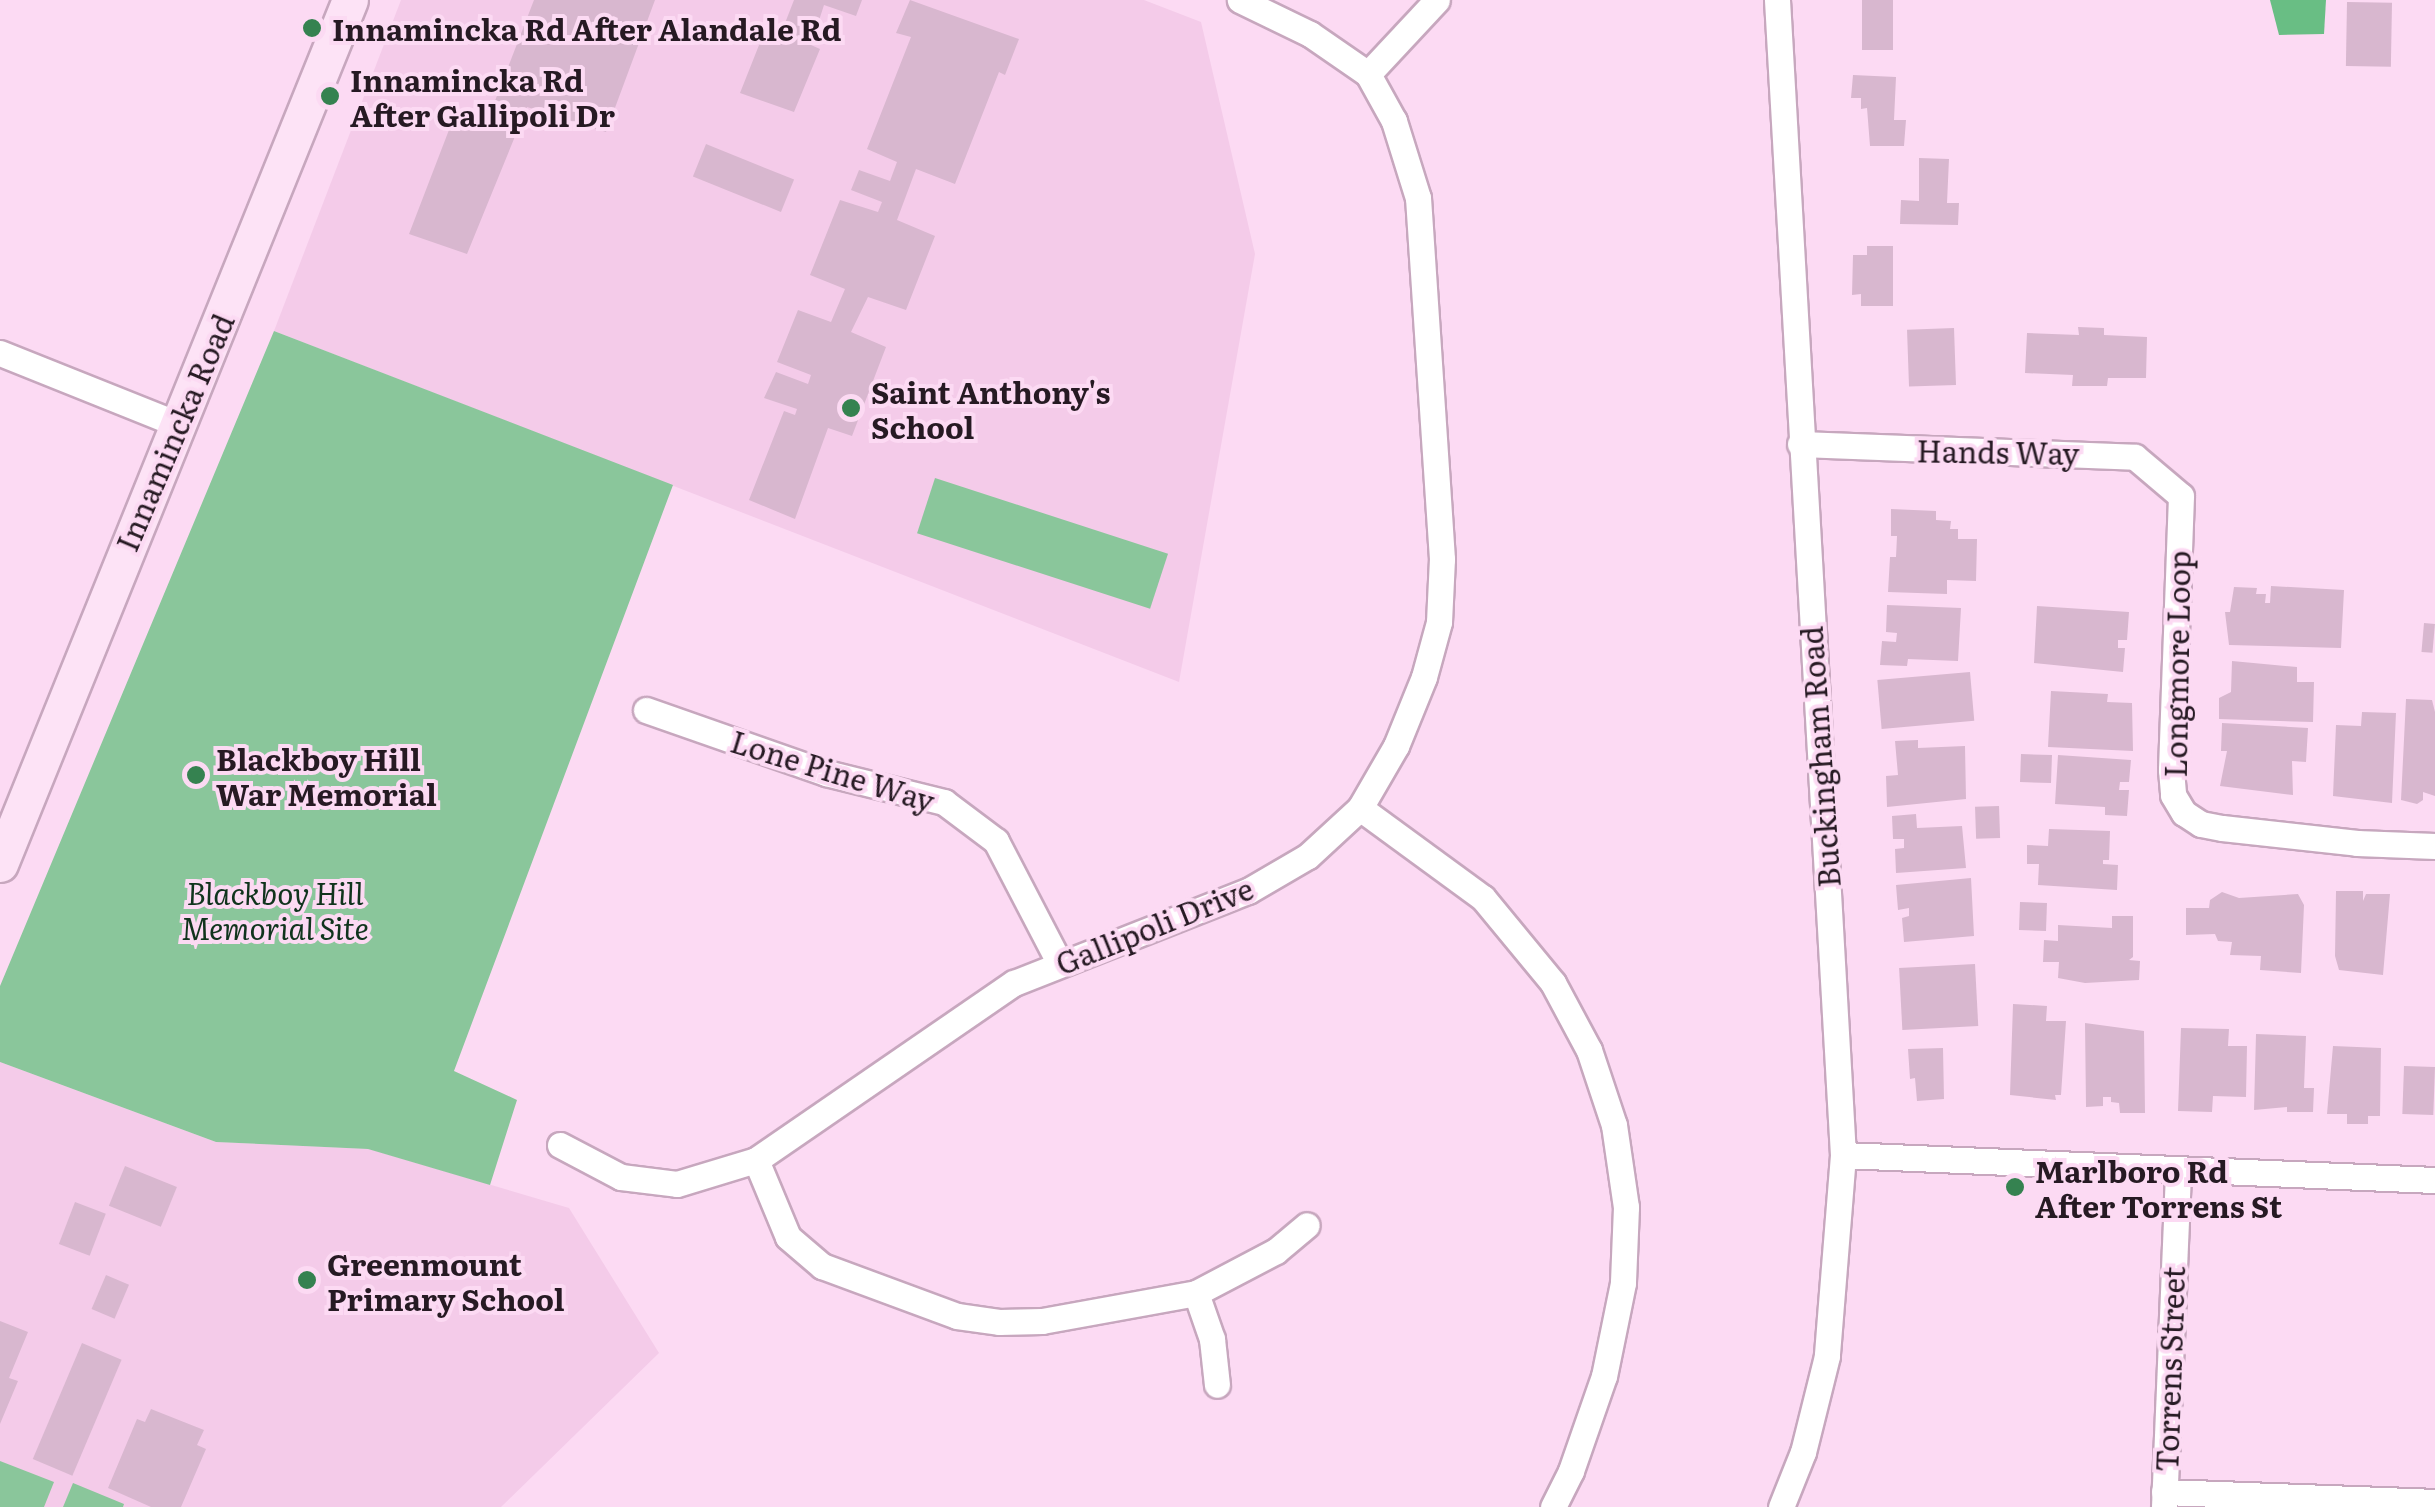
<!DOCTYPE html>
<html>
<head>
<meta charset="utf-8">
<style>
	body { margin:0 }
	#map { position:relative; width:2435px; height:1507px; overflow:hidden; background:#fcdaf3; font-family:Literata,serif }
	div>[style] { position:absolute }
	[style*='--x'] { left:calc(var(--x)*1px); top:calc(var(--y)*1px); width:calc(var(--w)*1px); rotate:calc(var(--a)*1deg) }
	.built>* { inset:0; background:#f4cbe9 }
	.green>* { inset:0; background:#8ac69b; transform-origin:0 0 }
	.water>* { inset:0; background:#69be84 }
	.building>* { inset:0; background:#d8b7cf; transform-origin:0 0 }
	.roads { filter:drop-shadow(2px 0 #c7a7be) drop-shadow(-2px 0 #c7a7be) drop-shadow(0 2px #c7a7be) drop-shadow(0 -2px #c7a7be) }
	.minor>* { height:25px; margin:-12.5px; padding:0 12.5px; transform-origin:12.5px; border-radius:12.5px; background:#fff }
	.secondary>* { height:35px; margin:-17.5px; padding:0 17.5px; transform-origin:17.5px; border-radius:17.5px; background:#fde3f6 }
	.dots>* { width:28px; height:28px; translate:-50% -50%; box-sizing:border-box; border:5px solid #fcdaf3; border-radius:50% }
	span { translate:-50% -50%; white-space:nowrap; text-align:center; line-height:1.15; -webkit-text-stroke:8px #fcdaf3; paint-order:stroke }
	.poi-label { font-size:30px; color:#261a23; font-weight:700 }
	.left { translate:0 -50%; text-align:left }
	.street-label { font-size:30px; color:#261a23 }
	.park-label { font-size:30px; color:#10341d; font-style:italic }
</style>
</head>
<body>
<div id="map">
	<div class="built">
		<div style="clip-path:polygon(401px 0,1144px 0,1201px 22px,1255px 254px,1179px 682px,274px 331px)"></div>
		<div style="clip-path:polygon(0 1062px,216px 1142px,369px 1149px,569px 1208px,659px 1353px,501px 1507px,0 1507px)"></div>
	</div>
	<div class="green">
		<div style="clip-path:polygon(274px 331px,673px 485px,454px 1071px,517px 1100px,490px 1185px,368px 1149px,216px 1142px,0 1062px,0 986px)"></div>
		<div style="left:935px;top:478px;width:245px;height:58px;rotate:18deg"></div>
		<div style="clip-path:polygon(0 1461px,54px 1482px,44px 1507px,0 1507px)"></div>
		<div style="clip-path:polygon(73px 1483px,124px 1504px,123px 1507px,63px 1507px)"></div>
	</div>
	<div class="water">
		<div style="clip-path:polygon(2270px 0,2326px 0,2324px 34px,2279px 35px)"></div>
	</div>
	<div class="building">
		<div style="clip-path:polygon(534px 0,655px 0,606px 132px,527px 107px,467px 254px,409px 234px,457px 109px,488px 119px)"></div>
		<div style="clip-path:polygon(794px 0,862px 0,856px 16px,824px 5px,811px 45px,820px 49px,794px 112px,740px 93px,765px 30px,780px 36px)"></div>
		<div style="clip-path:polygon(910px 0,1019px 39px,1005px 75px,999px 72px,955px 184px,916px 169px,897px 220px,935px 236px,906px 310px,868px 297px,851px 332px,886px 347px,852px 436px,828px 428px,795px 519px,749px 500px,784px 411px,795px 415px,797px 409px,764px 398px,776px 372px,808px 384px,811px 375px,777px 362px,798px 310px,831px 322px,845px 289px,810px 275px,840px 200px,878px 212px,882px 202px,851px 190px,859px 170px,890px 181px,897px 162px,867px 149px,911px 37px,896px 33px)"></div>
		<div style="left:1862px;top:0;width:31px;height:50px"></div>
		<div style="left:2347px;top:2px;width:45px;height:64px;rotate:1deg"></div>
		<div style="clip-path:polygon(1853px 75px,1896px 77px,1894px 120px,1906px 120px,1904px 146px,1870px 146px,1867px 108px,1861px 109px,1861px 98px,1851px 98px)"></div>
		<div style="left:706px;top:144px;width:95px;height:35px;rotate:22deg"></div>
		<div style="clip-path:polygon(1919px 158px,1949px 159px,1947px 203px,1959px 203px,1958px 225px,1900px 224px,1901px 200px,1919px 201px)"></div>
		<div style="clip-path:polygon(1867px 246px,1893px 246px,1893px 306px,1861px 306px,1861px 294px,1852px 295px,1853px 255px,1867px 255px)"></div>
		<div style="clip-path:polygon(2078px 327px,2104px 328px,2104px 335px,2147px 337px,2146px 378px,2108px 378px,2107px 386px,2072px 386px,2073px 375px,2025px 373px,2027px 333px,2079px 335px)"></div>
		<div style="left:1954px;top:328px;width:57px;height:47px;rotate:88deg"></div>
		<div style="clip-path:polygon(1891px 509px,1936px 511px,1936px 520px,1951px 521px,1950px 529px,1958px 529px,1958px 539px,1977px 539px,1976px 581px,1947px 580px,1947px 594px,1888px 592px,1890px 557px,1896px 557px,1897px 536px,1891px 536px)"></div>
		<div style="clip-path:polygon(2271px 586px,2344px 590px,2341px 648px,2229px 645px,2225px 612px,2230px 612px,2234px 587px,2257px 588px,2256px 594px,2266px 594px,2265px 603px,2270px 603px)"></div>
		<div style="clip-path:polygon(1887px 605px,1961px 608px,1958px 661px,1908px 659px,1907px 666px,1880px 665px,1882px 641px,1896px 642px,1897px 633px,1886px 632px)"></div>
		<div style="clip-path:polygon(2037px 606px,2129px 612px,2127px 640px,2118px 640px,2118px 648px,2125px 648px,2123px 672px,2034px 663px)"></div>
		<div style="left:2424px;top:623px;width:11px;height:29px;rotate:5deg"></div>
		<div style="clip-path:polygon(2232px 661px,2297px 667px,2297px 682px,2314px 682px,2313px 722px,2219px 719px,2219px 698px,2231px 692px)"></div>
		<div style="left:1970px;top:672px;width:49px;height:93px;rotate:85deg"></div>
		<div style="clip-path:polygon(2051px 691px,2108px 694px,2107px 702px,2132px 703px,2133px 751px,2048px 747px)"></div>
		<div style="clip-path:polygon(2406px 699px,2432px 700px,2435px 712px,2435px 796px,2423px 792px,2423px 800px,2417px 804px,2401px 800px)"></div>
		<div style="clip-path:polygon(2362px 712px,2396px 713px,2392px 803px,2333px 796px,2336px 725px,2361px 726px)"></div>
		<div style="clip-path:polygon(2222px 723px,2308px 728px,2306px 762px,2292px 761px,2293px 795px,2220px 786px,2227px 751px,2221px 751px)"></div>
		<div style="clip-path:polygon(1918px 740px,1918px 748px,1965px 746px,1966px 799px,1887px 807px,1886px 776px,1898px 775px,1895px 741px)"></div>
		<div style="left:2021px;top:754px;width:31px;height:28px;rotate:2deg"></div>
		<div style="clip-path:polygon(2058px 755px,2131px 760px,2129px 782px,2120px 782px,2119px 790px,2129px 790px,2127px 816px,2105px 815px,2105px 807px,2055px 804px)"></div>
		<div style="left:1999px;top:806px;width:32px;height:24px;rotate:88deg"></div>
		<div style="clip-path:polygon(1916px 814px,1917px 828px,1962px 826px,1966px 868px,1896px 873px,1895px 849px,1904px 848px,1904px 839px,1893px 839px,1892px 816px)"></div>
		<div style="clip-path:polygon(2049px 829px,2110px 831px,2109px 860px,2103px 860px,2103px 864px,2118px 865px,2117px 890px,2038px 885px,2039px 864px,2027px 864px,2027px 845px,2048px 846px)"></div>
		<div style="clip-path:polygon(1971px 878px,1974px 936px,1904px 942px,1902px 918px,1909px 916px,1909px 908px,1898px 910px,1896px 885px)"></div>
		<div style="clip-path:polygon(2336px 891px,2363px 891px,2363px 901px,2366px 894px,2390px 894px,2383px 975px,2339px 970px,2335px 956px)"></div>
		<div style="clip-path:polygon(2222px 892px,2239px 898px,2298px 894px,2304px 905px,2301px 973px,2260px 970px,2261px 956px,2230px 955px,2232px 942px,2218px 941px,2215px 934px,2186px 935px,2186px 908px,2209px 908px,2210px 900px)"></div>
		<div style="left:2020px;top:902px;width:27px;height:28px;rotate:2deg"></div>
		<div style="clip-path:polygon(2112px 916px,2133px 916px,2133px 957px,2129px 960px,2140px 961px,2139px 980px,2085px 983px,2058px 978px,2059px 962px,2043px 962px,2044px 940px,2058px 941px,2058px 925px,2112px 928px)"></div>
		<div style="left:1975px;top:964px;width:62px;height:76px;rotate:87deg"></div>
		<div style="clip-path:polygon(2013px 1004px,2047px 1006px,2046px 1021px,2066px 1021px,2061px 1095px,2055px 1095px,2056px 1100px,2010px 1095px)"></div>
		<div style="clip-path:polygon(2085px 1023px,2144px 1031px,2145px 1113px,2120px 1113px,2119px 1103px,2111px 1102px,2111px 1097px,2103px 1097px,2103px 1106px,2086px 1107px)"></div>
		<div style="clip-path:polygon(2181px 1028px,2229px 1029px,2228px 1046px,2247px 1046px,2246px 1097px,2213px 1096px,2212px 1112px,2178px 1111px)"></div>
		<div style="clip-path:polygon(2256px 1034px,2306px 1036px,2304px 1088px,2314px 1088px,2313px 1112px,2287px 1112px,2287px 1107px,2254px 1110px)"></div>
		<div style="clip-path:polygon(2333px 1046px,2381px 1048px,2380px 1116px,2368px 1116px,2368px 1124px,2347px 1124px,2347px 1114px,2327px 1114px)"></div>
		<div style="clip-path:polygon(1943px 1048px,1944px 1099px,1917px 1101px,1915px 1078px,1910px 1079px,1908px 1049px)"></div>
		<div style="left:2404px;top:1066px;width:31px;height:48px;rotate:2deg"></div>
		<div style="left:125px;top:1166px;width:56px;height:43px;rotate:22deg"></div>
		<div style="left:75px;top:1202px;width:33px;height:45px;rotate:21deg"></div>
		<div style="left:106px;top:1275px;width:25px;height:37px;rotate:23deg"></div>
		<div style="clip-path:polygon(0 1321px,28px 1332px,9px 1378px,18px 1381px,0 1424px)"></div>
		<div style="left:82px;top:1343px;width:43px;height:126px;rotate:23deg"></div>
		<div style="clip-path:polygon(151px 1409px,204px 1430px,197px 1445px,206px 1449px,181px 1507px,151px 1507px,108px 1488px,137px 1419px,145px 1422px)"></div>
	</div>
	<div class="roads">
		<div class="minor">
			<div style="--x:1777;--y:0;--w:1157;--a:86.73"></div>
			<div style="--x:1843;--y:1155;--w:202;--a:94.6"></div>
			<div style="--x:1827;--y:1356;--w:99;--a:104"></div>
			<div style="--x:1803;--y:1452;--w:59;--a:111.8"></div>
			<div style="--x:1368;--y:74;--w:101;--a:-47"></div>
			<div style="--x:0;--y:353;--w:188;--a:21.8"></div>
			<div style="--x:1800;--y:444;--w:335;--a:2.2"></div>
			<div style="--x:2135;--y:457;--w:60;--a:40.3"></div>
			<div style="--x:2181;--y:496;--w:274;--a:92.1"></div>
			<div style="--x:2171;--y:770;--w:25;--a:85"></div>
			<div style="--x:2173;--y:795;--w:21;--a:59"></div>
			<div style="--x:2184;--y:813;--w:20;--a:33"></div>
			<div style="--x:2201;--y:824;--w:21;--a:11"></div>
			<div style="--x:2222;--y:828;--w:136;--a:6.3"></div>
			<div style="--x:2357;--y:843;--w:78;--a:2.2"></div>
			<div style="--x:646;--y:710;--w:191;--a:19.3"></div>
			<div style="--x:826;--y:773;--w:122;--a:13.8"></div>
			<div style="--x:944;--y:802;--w:65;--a:36.9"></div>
			<div style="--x:996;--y:841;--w:136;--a:62.5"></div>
			<div style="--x:1360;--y:808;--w:152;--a:36.2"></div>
			<div style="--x:1483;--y:898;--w:110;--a:50.5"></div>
			<div style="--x:1553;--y:983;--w:76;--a:61.8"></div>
			<div style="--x:1589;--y:1050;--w:79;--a:71.6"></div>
			<div style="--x:1614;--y:1125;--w:83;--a:81.7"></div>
			<div style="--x:1626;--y:1207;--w:76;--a:92.3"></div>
			<div style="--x:1623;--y:1283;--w:95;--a:101.5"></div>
			<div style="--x:1604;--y:1376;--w:101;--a:109.2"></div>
			<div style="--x:1571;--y:1471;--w:40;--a:116.6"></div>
			<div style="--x:560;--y:1145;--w:69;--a:27.7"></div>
			<div style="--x:621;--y:1177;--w:56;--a:7.1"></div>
			<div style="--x:677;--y:1184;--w:83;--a:-16.9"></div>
			<div style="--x:756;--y:1160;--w:313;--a:-34.5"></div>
			<div style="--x:1014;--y:983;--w:251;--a:-21.5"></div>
			<div style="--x:1248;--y:891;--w:69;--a:-30.3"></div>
			<div style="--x:1308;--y:856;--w:71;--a:-42.7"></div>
			<div style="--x:1360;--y:808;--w:72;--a:-59.9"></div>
			<div style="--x:1396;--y:746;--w:74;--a:-67.9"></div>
			<div style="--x:1424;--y:677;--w:57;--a:-74.7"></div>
			<div style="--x:1439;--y:622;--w:63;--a:-87.3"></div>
			<div style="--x:1442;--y:559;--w:362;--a:-93.8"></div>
			<div style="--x:1418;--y:198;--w:81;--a:-107.3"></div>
			<div style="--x:1394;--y:121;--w:54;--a:-119"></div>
			<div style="--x:1368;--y:74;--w:70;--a:-145.4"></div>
			<div style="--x:1310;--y:34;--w:78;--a:-154.1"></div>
			<div style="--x:1843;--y:1155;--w:593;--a:2.42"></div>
			<div style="--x:756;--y:1160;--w:83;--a:67.4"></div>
			<div style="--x:788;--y:1237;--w:45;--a:40.5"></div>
			<div style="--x:822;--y:1266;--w:144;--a:20.3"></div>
			<div style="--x:957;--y:1316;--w:42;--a:8.1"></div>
			<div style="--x:999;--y:1322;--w:43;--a:-1.3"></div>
			<div style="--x:1042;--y:1321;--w:157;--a:-10.3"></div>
			<div style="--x:1196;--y:1293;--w:90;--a:-27.7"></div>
			<div style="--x:1276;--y:1251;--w:40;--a:-40"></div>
			<div style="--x:1196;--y:1293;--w:49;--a:70.8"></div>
			<div style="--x:1212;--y:1339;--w:46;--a:83.8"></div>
			<div style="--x:2164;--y:1492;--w:271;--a:2.1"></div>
			<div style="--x:2164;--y:1507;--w:336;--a:-87.6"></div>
		</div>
		<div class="secondary">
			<div style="--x:0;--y:864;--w:932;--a:-67.95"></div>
		</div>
	</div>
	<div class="dots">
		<div style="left:312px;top:28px;background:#358250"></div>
		<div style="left:330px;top:96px;background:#358250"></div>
		<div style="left:851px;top:408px;background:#358250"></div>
		<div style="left:196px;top:775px;background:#358250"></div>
		<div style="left:2015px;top:1187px;background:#358250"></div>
		<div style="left:307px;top:1280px;background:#358250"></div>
	</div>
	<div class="poi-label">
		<span class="left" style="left:332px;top:28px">Innamincka Rd After Alandale Rd</span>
		<span class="left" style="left:350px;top:96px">Innamincka Rd<br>After Gallipoli Dr</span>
		<span class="left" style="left:871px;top:408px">Saint Anthony's<br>School</span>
		<span class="left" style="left:216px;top:775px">Blackboy Hill<br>War Memorial</span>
		<span class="left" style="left:2035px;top:1187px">Marlboro Rd<br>After Torrens St</span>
		<span class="left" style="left:327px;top:1280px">Greenmount<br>Primary School</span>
	</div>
	<div class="street-label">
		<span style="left:174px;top:432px;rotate:-67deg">Innamincka Road</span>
		<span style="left:1998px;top:451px;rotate:1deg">Hands Way</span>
		<span style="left:2176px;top:664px;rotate:-89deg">Longmore Loop</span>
		<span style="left:1819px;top:757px;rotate:-94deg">Buckingham Road</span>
		<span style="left:833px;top:770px;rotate:17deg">Lone Pine Way</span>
		<span style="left:1154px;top:925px;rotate:-22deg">Gallipoli Drive</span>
		<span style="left:2169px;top:1369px;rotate:-88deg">Torrens Street</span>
	</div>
	<div class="park-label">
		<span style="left:275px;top:909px">Blackboy Hill<br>Memorial Site</span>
	</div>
</div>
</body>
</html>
